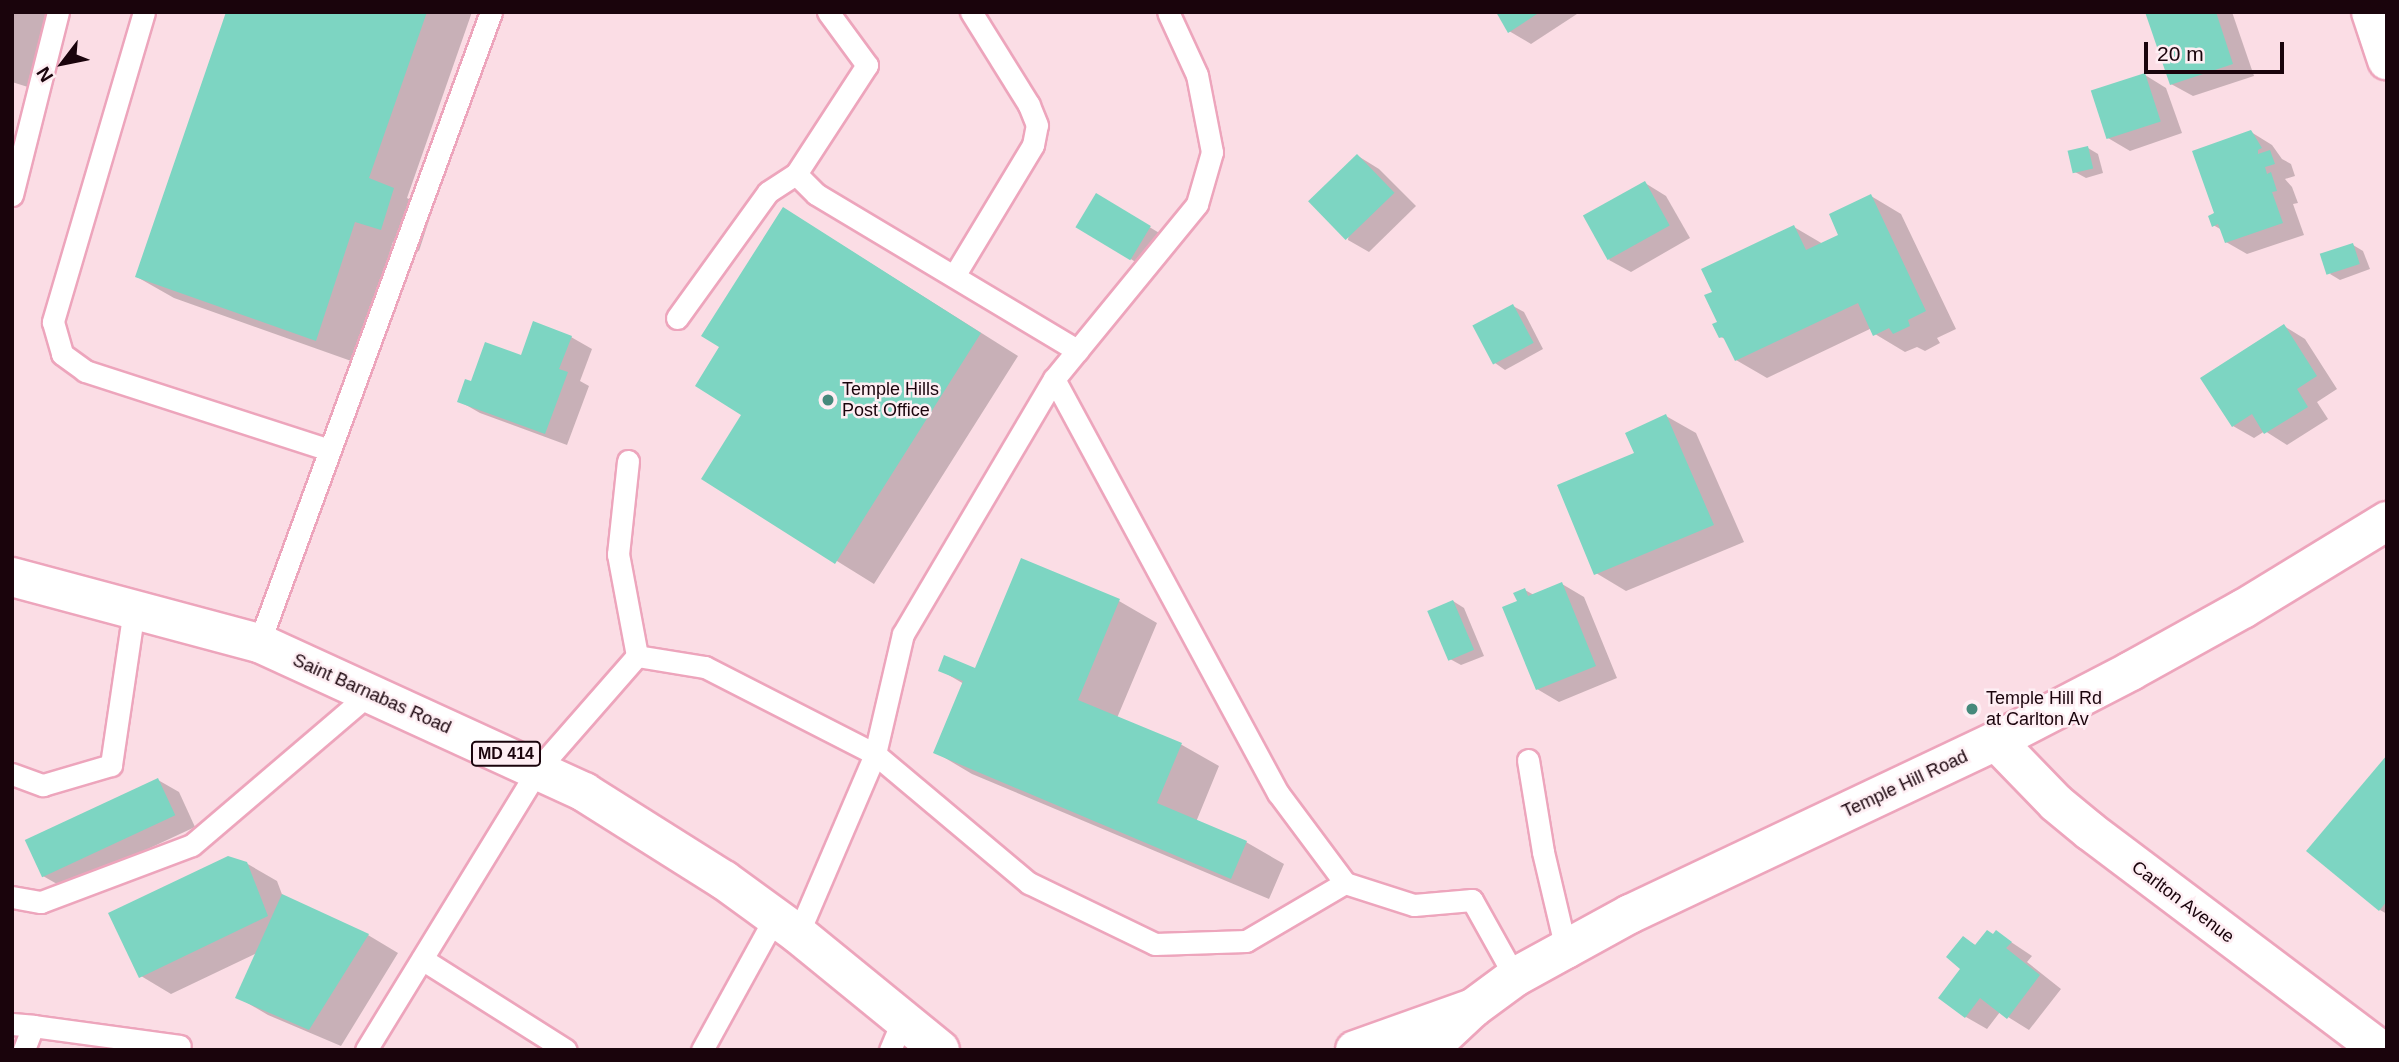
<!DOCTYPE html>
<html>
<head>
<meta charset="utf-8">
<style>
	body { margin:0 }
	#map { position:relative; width:2399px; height:1062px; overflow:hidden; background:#fbdde5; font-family:Arial,sans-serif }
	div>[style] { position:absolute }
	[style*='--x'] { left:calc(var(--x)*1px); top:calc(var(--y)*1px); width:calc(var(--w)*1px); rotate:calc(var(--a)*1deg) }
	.shadow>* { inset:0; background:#0003; transform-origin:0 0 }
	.building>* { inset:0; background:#7dd5c2; transform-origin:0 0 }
	.roads { filter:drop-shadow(2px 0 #eda5bc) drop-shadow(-2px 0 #eda5bc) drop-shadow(0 2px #eda5bc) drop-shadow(0 -2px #eda5bc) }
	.service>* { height:21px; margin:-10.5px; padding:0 10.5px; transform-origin:10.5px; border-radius:10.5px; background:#fff }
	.minor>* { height:38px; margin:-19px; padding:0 19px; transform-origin:19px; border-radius:19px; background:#fff }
	.secondary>* { height:38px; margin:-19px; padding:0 19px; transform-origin:19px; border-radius:19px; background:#fff }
	.primary>* { height:38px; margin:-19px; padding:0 19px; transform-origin:19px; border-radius:19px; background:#fff }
	.dots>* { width:19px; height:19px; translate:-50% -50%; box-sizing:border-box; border:4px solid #feeef3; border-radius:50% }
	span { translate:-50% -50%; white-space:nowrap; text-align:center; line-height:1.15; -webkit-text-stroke:5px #feeef3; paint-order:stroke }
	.shield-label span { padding:2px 5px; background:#feeef3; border:2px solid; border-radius:5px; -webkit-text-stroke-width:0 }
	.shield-label { font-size:16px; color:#1a040c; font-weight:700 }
	.poi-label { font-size:18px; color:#1a040c }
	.left { translate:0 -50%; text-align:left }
	.street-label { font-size:18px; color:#1a040c }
	.frame { position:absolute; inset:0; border:14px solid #1a040c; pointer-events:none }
	.north { position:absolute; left:28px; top:28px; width:70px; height:70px; -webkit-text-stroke:5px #feeef3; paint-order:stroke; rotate:238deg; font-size:19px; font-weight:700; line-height:28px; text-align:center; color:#1a040c }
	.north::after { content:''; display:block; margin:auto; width:24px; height:32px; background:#1a040c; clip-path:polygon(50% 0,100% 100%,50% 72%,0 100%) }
	.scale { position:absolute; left:2144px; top:42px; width:140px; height:32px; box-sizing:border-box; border:4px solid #1a040c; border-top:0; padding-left:9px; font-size:21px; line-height:24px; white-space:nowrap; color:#1a040c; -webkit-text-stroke:5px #feeef3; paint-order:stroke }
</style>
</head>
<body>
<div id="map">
	<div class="shadow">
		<div style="clip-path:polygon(12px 12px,46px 12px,31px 88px,12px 82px)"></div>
		<div style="clip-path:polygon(228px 12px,472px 12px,407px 198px,432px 211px,419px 251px,393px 242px,354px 362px,174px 298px,137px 277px)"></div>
		<div style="clip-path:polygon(1498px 12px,1580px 12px,1531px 44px,1509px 31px)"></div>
		<div style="clip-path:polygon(2147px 12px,2232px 12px,2254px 76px,2193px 96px,2171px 84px)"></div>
		<div style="clip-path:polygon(2145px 75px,2166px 88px,2182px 133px,2130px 151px,2108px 138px)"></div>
		<div style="clip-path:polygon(2251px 132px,2272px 145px,2282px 159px,2291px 164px,2295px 176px,2285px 179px,2292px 187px,2298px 203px,2293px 204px,2304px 235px,2247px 254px,2226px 242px,2222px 230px,2213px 225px)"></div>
		<div style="clip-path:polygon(2088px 148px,2098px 154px,2103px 173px,2086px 178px,2075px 172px)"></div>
		<div style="clip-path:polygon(1358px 156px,1379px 169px,1416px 206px,1369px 252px,1348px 240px)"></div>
		<div style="clip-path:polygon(1645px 183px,1666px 196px,1690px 238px,1631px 272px,1609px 260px)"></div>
		<div style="left:1096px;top:195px;width:88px;height:37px;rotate:31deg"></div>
		<div style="clip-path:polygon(1871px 196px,1901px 214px,1956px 329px,1937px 338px,1940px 343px,1925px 351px,1917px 347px,1905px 352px,1875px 334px,1872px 328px,1767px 378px,1736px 360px,1727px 340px,1721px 337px,1714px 293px,1794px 227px,1823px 244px,1840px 236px)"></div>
		<div style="clip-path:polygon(821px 232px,1018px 356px,874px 584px,703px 478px,743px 414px,722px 347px)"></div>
		<div style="clip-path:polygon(2353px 245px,2363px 251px,2370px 269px,2340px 280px,2330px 274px)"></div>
		<div style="clip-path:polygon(1513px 306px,1524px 312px,1543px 349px,1505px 370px,1495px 363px)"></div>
		<div style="clip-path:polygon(2284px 326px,2305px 339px,2337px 389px,2317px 402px,2328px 419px,2287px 445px,2265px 431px,2254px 438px,2233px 426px)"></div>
		<div style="clip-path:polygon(571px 337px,592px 349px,580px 381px,589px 386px,567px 445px,480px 413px,459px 401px,472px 383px,522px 357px)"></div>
		<div style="clip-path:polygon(1666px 416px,1696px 433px,1744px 542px,1626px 591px,1596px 573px,1637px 454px)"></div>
		<div style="clip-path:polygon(1022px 560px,1119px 601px,1157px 623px,1117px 718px,1182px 745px,1219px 766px,1196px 822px,1246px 842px,1284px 864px,1269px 899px,972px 774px,935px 752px,964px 684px,940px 670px,976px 670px)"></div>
		<div style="clip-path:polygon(1562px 584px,1584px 597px,1617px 678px,1559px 702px,1537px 689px,1519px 602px,1525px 590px,1534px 595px)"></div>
		<div style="clip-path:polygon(1453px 601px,1464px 608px,1484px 656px,1461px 665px,1450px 659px)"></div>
		<div style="clip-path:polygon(2387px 757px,2387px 914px,2380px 910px)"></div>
		<div style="clip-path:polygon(158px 780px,179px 792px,195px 827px,64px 888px,43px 876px)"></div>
		<div style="clip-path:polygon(246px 863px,277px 881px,283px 897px,368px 935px,398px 953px,341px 1046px,268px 1015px,237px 997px,257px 953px,171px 994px,141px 976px)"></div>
		<div style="clip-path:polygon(1996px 932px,2032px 956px,2027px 962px,2061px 989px,2029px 1030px,2000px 1012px,1987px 1029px,1966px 1017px,1963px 938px,1977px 946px)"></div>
	</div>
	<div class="building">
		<div style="clip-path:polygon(226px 12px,427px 12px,369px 178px,394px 188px,381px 230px,355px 222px,316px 341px,135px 277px)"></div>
		<div style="clip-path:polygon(1496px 12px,1540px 12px,1508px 33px)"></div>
		<div style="clip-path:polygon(2145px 12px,2216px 12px,2233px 64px,2170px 85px)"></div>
		<div style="left:2145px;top:73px;width:51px;height:57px;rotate:72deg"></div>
		<div style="clip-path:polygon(2251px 130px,2262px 148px,2258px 150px,2258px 154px,2270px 150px,2275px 164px,2265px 167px,2267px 174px,2271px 172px,2277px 191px,2272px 192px,2283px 223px,2225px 243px,2218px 224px,2212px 227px,2208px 216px,2214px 213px,2192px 151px)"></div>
		<div style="left:2088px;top:146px;width:23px;height:21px;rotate:77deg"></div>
		<div style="left:1357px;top:154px;width:54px;height:68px;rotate:46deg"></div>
		<div style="left:1645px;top:181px;width:51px;height:71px;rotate:61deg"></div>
		<div style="left:1096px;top:193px;width:64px;height:40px;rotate:31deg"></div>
		<div style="clip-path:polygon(1871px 194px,1926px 311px,1908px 320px,1910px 326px,1893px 334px,1889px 328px,1873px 336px,1858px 303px,1735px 361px,1723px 337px,1719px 338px,1712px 324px,1717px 322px,1704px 295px,1712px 292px,1701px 269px,1794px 225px,1806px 250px,1838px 235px,1829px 214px)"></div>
		<div style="clip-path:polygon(783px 207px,981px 333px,835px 564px,701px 479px,741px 415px,695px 386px,719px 347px,701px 336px)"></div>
		<div style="left:2353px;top:243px;width:22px;height:35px;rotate:72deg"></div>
		<div style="left:1513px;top:304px;width:44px;height:46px;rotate:62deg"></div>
		<div style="clip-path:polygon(533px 321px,572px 336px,559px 369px,568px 372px,545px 434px,457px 402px,465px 379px,471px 381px,485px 342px,521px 355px)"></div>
		<div style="clip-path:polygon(2284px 324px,2317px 376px,2297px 389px,2308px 407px,2264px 434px,2252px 414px,2232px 427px,2200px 378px)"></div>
		<div style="clip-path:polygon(1666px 414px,1714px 525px,1594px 575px,1557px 485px,1634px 453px,1625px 433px)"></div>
		<div style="clip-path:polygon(1021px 558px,1120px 599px,1078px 700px,1182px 743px,1157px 803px,1247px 841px,1231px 879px,933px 753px,963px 681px,938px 671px,944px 655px,975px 668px)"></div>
		<div style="clip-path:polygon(1562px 582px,1596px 666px,1536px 690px,1502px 607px,1517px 601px,1513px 593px,1525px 588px,1528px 596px)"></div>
		<div style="left:1453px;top:600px;width:54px;height:28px;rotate:67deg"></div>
		<div style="clip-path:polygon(2387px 755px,2387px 901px,2379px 911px,2306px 851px)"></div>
		<div style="left:158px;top:778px;width:41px;height:147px;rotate:65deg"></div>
		<div style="clip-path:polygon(228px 856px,247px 862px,268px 916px,139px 978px,108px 913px)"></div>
		<div style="clip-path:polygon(282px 894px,369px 934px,309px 1030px,235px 998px)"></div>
		<div style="clip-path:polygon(1987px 930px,1993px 934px,1996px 930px,2012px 942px,2006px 948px,2040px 975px,2007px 1019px,1980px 998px,1965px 1018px,1938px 998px,1960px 969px,1946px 957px,1963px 936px,1975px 945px)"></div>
	</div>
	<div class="roads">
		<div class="service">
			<div style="--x:144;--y:12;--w:323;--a:106.4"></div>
			<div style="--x:53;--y:322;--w:33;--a:74"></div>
			<div style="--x:62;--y:354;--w:29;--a:36"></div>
			<div style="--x:85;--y:371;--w:257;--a:17.9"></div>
			<div style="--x:828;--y:12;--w:66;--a:53.7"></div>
			<div style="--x:867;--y:65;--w:130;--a:123.1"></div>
			<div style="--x:796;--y:174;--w:28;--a:45"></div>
			<div style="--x:816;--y:194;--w:305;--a:30.9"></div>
			<div style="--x:12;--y:195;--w:189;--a:-75.9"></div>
			<div style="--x:954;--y:276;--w:153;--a:-58.9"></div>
			<div style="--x:1033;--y:145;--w:20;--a:-79"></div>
			<div style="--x:1037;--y:125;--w:22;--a:-112"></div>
			<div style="--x:1029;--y:105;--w:110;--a:-121.9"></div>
			<div style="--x:677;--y:318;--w:155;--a:-54.2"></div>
			<div style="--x:768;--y:192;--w:33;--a:-33"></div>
			<div style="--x:1054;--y:379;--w:471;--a:61.6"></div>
			<div style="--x:1278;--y:793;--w:112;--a:53.3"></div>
			<div style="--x:1345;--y:883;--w:72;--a:17.7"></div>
			<div style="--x:1414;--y:905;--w:58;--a:-4.9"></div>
			<div style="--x:1472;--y:900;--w:88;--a:60.8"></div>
			<div style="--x:628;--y:461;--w:94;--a:96.1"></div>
			<div style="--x:618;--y:554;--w:104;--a:79.4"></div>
			<div style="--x:259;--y:643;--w:672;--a:-69.81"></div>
			<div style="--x:1528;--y:760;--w:93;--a:80.7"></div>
			<div style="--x:1543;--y:852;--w:100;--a:76.7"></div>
			<div style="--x:12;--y:774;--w:33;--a:20"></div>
			<div style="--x:43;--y:785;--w:71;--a:-16.4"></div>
			<div style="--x:111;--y:765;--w:157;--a:-81.6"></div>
			<div style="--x:12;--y:897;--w:29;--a:10"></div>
			<div style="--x:41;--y:902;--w:161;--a:-20.7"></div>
			<div style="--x:192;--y:845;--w:234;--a:-40.5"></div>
			<div style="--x:798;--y:934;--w:196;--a:-66.8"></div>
			<div style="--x:875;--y:754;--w:123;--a:-76.9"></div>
			<div style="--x:903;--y:634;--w:296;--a:-59.4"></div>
			<div style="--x:1054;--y:379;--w:226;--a:-50.7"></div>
			<div style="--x:1197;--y:204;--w:54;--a:-73.9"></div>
			<div style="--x:1212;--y:152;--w:78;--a:-101"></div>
			<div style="--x:1197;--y:75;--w:69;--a:-114.7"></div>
			<div style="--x:422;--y:959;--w:170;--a:32.3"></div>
			<div style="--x:12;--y:1024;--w:21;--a:5"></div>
			<div style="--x:33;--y:1026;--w:26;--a:111"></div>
			<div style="--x:33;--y:1026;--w:148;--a:7.7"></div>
			<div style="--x:366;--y:1050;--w:329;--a:-58.5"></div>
			<div style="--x:538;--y:769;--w:150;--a:-48.8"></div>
			<div style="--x:637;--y:656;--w:69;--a:9.2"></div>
			<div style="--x:705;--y:667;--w:191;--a:27.1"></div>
			<div style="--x:875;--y:754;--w:201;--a:40"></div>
			<div style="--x:1029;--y:883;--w:140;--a:25.8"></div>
			<div style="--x:1155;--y:944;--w:91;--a:-1.9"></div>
			<div style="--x:1246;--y:941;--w:115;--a:-30.4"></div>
			<div style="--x:702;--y:1050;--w:152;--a:-61.2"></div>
			<div style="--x:890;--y:1050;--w:33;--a:-67"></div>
		</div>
		<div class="minor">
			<div style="--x:2371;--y:12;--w:51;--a:71.6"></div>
			<div style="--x:1996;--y:741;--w:86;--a:45.9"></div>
			<div style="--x:2056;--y:803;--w:44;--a:39.5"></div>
			<div style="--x:2090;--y:831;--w:364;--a:37"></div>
		</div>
		<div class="secondary">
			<div style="--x:1428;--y:1050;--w:62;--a:-43"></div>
			<div style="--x:1473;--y:1008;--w:52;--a:-36.4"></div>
			<div style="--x:1515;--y:977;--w:58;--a:-28.8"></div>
			<div style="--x:1566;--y:949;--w:73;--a:-28.7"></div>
			<div style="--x:1630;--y:914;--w:405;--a:-25.3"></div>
			<div style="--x:1996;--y:741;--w:152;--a:-27.4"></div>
			<div style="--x:2131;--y:671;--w:128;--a:-29"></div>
			<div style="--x:2243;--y:609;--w:169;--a:-31.4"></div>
		</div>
		<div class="primary">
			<div style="--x:12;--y:577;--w:256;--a:15"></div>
			<div style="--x:259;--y:643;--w:358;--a:24.6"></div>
			<div style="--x:584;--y:792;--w:165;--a:32.2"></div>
			<div style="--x:724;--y:880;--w:92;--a:36.1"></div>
			<div style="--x:798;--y:934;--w:183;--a:39.2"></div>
			<div style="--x:1355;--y:1050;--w:125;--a:-19.6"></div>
		</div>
	</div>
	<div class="dots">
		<div style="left:828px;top:400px;background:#46897b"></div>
		<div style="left:1972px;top:709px;background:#46897b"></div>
	</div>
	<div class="shield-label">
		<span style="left:506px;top:754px">MD 414</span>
	</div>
	<div class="poi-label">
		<span class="left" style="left:842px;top:400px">Temple Hills<br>Post Office</span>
		<span class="left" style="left:1986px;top:709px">Temple Hill Rd<br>at Carlton Av</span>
	</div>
	<div class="street-label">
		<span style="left:372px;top:694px;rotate:24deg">Saint Barnabas Road</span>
		<span style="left:1905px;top:784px;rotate:-25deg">Temple Hill Road</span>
		<span style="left:2183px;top:902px;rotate:37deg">Carlton Avenue</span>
	</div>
	<div class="frame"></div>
	<div class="north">N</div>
	<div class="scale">20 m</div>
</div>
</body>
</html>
